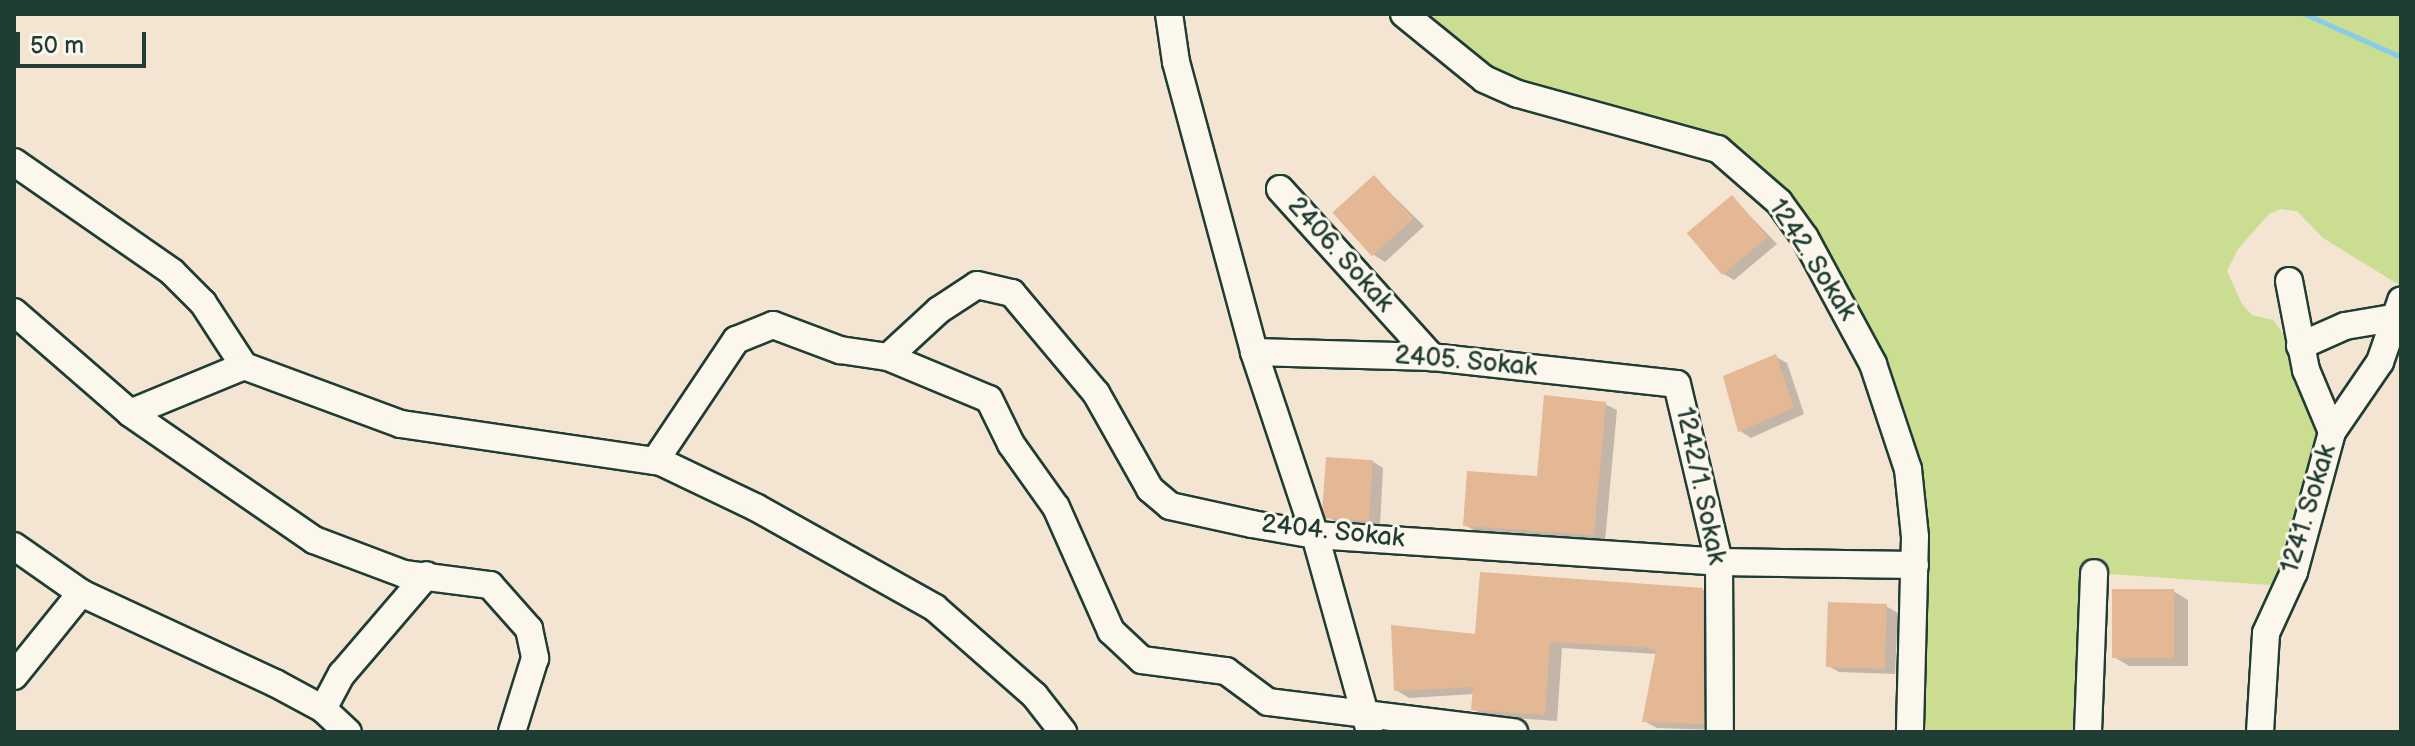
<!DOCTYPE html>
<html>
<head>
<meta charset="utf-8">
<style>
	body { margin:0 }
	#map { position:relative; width:2415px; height:746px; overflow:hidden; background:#f4e4d2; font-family:"Balsamiq Sans",sans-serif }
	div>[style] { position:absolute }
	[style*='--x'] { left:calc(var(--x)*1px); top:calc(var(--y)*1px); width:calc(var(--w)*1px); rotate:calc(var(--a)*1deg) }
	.green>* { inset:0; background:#cadd91 }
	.shadow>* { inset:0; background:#0003 }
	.stream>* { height:5px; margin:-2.5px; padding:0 2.5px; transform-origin:2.5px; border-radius:2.5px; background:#88ccea }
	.building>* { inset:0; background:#e4b795; transform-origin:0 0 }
	.roads { filter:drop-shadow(2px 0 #1f3d34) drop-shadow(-2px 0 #1f3d34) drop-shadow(0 2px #1f3d34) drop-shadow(0 -2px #1f3d34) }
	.minor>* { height:26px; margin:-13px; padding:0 13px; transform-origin:13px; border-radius:13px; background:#fbf7ec }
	span { translate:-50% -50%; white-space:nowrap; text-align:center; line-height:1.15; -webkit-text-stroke:6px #fbf7ec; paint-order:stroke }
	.street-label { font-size:26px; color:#1f3d34 }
	.frame { position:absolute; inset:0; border:16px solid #1f3d34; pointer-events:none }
	.scale { position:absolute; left:16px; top:32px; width:130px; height:36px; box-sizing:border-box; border:4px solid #1f3d34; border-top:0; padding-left:10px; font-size:24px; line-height:28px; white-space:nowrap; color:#1f3d34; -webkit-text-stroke:6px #fbf7ec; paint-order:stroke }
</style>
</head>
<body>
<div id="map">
	<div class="green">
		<div style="clip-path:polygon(1404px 14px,2401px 14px,2401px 286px,2323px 238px,2297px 211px,2281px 209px,2269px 214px,2238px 249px,2227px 271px,2242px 304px,2252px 315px,2273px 320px,2291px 344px,2332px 432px,2285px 586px,2094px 573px,2088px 732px,1910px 732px,1915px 565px,1873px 364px,1750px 172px,1518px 94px)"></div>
	</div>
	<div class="shadow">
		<div style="clip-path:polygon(1375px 178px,1424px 226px,1385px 262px,1374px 255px)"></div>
		<div style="clip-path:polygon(1732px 197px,1777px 244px,1734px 280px,1722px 273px)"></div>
		<div style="clip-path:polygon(1776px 357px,1787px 363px,1804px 414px,1751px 438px,1740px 431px)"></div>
		<div style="clip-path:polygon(1605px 404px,1617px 410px,1605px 541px,1477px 532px,1465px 525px,1538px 478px)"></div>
		<div style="clip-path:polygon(1372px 461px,1383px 468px,1380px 526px,1340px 524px,1328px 517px)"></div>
		<div style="clip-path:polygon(1703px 590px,1715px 598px,1716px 730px,1657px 728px,1644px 721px,1657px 654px,1562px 648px,1557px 721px,1486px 716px,1473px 709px,1474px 694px,1409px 698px,1396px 690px,1477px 636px)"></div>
		<div style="clip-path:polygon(2173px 591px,2188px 600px,2188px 666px,2129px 666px,2114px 657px)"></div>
		<div style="clip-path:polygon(1886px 606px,1898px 613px,1895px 674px,1839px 672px,1827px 665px)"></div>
	</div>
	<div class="stream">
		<div style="--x:2305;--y:14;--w:105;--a:24.1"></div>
	</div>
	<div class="building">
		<div style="left:1374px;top:175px;width:59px;height:56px;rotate:48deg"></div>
		<div style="left:1732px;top:195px;width:55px;height:59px;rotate:50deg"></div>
		<div style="clip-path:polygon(1776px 354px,1794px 408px,1738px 432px,1723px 376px)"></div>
		<div style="clip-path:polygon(1544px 395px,1606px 402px,1594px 535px,1463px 526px,1467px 471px,1537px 476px)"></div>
		<div style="left:1326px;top:457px;width:47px;height:61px;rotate:4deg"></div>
		<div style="clip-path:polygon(1480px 572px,1703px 588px,1704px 724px,1642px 722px,1656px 650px,1642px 647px,1550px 642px,1545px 715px,1471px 710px,1473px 687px,1394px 691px,1391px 625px,1475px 634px)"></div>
		<div style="left:2112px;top:589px;width:62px;height:69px"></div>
		<div style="left:1828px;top:602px;width:59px;height:65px;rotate:2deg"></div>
	</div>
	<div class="roads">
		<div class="minor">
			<div style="--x:1169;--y:14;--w:49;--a:81.7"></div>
			<div style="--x:1176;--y:62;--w:300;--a:74.9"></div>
			<div style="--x:1254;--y:352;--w:193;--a:71.6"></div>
			<div style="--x:1315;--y:535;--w:201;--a:74.4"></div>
			<div style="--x:1404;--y:14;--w:103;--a:39.1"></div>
			<div style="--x:1484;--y:79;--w:37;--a:24"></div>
			<div style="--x:1518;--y:94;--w:207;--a:15.4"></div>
			<div style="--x:1718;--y:149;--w:81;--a:41"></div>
			<div style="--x:1779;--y:202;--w:44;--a:54.2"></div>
			<div style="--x:1805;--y:238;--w:143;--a:61.6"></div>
			<div style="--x:1873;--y:364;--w:111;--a:71.6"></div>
			<div style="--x:1908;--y:469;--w:68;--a:84.1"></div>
			<div style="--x:1915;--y:537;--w:195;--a:91.5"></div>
			<div style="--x:14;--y:162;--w:193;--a:34.8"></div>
			<div style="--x:172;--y:272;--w:44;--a:45"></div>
			<div style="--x:203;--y:303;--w:75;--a:56.9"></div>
			<div style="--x:1280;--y:189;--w:227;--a:47.9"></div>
			<div style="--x:2289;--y:281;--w:91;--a:79.2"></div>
			<div style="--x:2306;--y:370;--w:67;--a:67.2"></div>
			<div style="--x:14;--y:312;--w:154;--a:41"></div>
			<div style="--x:130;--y:413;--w:123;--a:-22.4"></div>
			<div style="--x:244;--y:366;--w:167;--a:20.3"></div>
			<div style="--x:401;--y:424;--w:263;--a:8.3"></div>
			<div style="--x:661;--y:462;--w:106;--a:25.6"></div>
			<div style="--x:757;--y:508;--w:204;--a:29.3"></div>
			<div style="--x:935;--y:608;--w:133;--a:41.3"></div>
			<div style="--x:1035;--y:696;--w:46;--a:52.1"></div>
			<div style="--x:2300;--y:346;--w:49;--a:-24"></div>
			<div style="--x:2345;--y:326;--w:49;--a:-9.5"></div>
			<div style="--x:1254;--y:352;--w:178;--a:1.6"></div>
			<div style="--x:1432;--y:357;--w:246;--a:6.3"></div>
			<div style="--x:1677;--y:384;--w:183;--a:76.7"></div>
			<div style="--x:1719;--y:562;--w:170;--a:89.7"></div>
			<div style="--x:888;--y:357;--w:69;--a:-42.7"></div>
			<div style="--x:939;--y:310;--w:45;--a:-33.3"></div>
			<div style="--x:977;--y:285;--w:36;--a:13"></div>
			<div style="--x:1012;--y:293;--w:131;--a:50"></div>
			<div style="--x:1096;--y:393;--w:110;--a:60.6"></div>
			<div style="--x:1150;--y:489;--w:26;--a:40"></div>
			<div style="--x:1170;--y:506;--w:84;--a:12.4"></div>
			<div style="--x:1252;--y:524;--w:64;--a:9.9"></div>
			<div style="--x:1315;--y:535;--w:405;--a:3.8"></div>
			<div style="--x:1719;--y:562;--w:196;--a:0.9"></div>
			<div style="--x:130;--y:413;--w:224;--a:34.6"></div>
			<div style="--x:314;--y:540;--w:96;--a:20.7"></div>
			<div style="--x:404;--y:574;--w:87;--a:7.3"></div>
			<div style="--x:490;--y:585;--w:59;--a:48.4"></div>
			<div style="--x:529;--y:629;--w:30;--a:78"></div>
			<div style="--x:535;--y:658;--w:77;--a:107.3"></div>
			<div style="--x:655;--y:461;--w:146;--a:-56.2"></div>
			<div style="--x:736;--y:340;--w:40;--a:-22"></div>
			<div style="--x:773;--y:325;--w:72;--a:20.5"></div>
			<div style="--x:840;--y:350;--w:49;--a:8.3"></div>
			<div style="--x:888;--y:357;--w:109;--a:22.6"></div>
			<div style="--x:989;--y:399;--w:50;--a:63.9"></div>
			<div style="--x:1011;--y:444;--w:77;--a:54.5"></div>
			<div style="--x:1056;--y:507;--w:136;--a:66.1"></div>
			<div style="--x:1111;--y:631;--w:42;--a:43.1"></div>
			<div style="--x:1142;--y:660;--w:85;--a:7.5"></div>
			<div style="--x:1226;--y:671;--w:52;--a:36.4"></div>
			<div style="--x:1268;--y:702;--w:248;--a:7"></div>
			<div style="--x:14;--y:546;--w:82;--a:35"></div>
			<div style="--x:81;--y:593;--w:214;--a:24.9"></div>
			<div style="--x:275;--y:683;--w:55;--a:28.4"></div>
			<div style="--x:323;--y:709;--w:34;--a:43"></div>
			<div style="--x:14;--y:676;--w:107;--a:-51.1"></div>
			<div style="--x:323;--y:709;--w:40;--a:-62"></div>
			<div style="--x:342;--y:674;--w:130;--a:-49.4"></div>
			<div style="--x:2088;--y:732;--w:159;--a:-87.8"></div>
			<div style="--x:2260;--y:732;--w:99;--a:-86.5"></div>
			<div style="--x:2266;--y:633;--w:67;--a:-65.3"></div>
			<div style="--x:2294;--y:572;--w:145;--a:-74.8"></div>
			<div style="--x:2332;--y:432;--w:85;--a:-55.6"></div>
			<div style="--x:2380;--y:362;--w:65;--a:-71"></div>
		</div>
	</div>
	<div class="street-label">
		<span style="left:1340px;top:255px;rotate:48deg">2406. Sokak</span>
		<span style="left:1812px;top:260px;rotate:57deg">1242. Sokak</span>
		<span style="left:1466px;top:362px;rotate:5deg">2405. Sokak</span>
		<span style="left:1700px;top:486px;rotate:78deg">1242/1. Sokak</span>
		<span style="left:2309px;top:509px;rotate:-73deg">1241. Sokak</span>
		<span style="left:1333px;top:532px;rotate:6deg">2404. Sokak</span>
	</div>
	<div class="frame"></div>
	<div class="scale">50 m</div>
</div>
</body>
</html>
